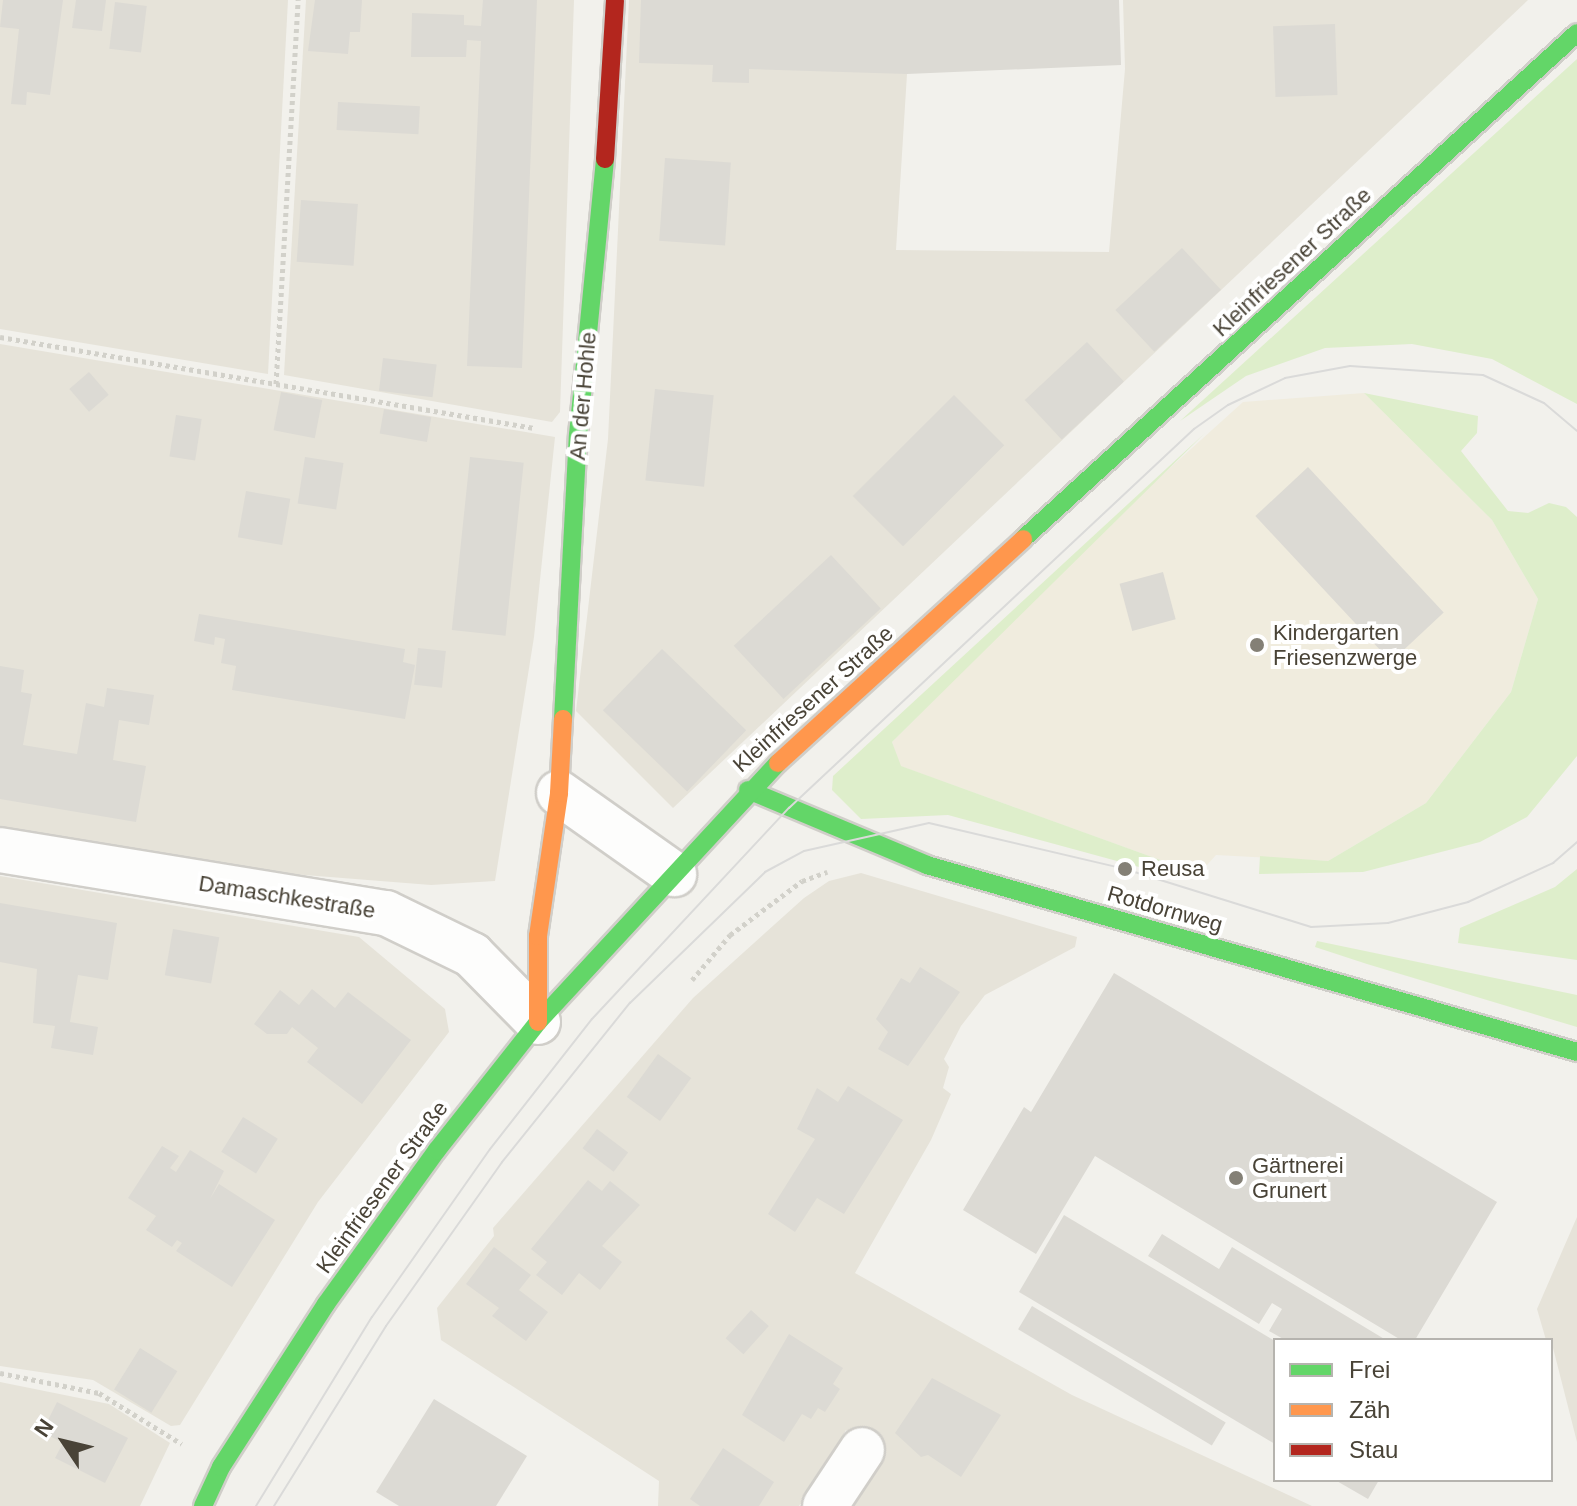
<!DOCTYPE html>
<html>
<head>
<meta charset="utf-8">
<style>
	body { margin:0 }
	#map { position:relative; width:1577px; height:1506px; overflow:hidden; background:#f2f1ec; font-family:Helvetica,sans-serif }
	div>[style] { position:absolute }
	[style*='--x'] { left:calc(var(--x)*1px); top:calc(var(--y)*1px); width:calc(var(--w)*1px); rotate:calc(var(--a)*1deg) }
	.residential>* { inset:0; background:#e6e3d9 }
	.education>* { inset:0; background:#f0ecde }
	.green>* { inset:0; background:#deeecb }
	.building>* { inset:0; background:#dcdad4; transform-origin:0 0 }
	.path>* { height:5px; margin-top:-2.5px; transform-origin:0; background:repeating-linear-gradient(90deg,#d2d1ca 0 4px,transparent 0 8px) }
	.roads { filter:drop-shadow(2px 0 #d0cec9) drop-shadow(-2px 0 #d0cec9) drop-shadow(0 2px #d0cec9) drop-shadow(0 -2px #d0cec9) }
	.street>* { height:44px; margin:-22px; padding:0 22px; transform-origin:22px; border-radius:22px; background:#fdfdfc }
	.fast>* { height:18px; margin:-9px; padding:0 9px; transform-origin:9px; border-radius:9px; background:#63d668 }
	.slow>* { height:18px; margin:-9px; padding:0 9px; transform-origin:9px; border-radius:9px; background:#ff974d }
	.jam>* { height:18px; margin:-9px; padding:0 9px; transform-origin:9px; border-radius:9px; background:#b3261e }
	.tram>* { height:2px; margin:-1px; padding:0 1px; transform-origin:1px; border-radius:1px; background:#dadad9 }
	.dots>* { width:22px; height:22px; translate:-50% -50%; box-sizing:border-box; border:4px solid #fff; border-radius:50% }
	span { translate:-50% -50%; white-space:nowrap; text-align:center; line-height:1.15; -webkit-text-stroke:8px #fff; paint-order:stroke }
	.street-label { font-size:22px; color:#494337 }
	.poi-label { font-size:22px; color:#494337 }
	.left { translate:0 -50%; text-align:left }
	.legend { position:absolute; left:1273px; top:1338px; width:280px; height:144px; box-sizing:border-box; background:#fff; border:2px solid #b6b4af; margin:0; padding:10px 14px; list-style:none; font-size:24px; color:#494337 }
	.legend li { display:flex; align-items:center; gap:16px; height:40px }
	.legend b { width:40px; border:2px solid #b6b4af }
	.north { position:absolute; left:24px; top:1402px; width:80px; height:80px; -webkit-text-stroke:6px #fff; paint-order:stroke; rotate:305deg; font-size:22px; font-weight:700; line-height:32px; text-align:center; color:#494337 }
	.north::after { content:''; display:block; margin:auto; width:28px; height:36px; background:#494337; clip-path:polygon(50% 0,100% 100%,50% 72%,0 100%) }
</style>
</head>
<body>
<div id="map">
	<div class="residential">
		<div style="clip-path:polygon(0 0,288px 0,268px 374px,0 329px)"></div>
		<div style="clip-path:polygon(306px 0,574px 0,560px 412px,552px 422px,284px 375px)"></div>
		<div style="clip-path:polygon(629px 0,905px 0,907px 74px,896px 250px,1109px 252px,1125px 69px,1123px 0,1528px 0,673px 808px,576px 711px,608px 439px)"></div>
		<div style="clip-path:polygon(0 344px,555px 437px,534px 637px,495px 881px,431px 885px,180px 865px,0 835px)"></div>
		<div style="clip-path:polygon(861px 873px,1077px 937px,1075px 947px,985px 995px,961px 1026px,944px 1059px,949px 1067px,943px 1088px,951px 1094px,931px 1140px,855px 1273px,1072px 1395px,1312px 1506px,847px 1506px,882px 1451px,846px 1430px,799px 1506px,658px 1506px,659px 1481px,441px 1340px,437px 1308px,494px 1236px,493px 1228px,693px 998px,804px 898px,829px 881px)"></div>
		<div style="clip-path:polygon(0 876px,359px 937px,445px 1009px,449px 1032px,318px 1202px,180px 1425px,171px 1426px,93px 1380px,0 1366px)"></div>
		<div style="clip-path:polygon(1577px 1217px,1577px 1442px,1551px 1340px,1546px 1340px,1537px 1309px)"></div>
		<div style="clip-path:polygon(0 1382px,109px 1404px,170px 1443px,140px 1506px,0 1506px)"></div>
	</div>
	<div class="education">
		<div style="clip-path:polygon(1364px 393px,1492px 520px,1538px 599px,1511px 692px,1426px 803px,1328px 861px,1216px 855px,1199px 874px,900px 766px,892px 742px,1130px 504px,1243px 402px)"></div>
	</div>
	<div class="green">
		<div style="clip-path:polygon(1577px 59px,1577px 404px,1492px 359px,1412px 344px,1325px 348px,1246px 376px,1180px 421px)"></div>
		<div style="clip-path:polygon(1364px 393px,1478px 416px,1477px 433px,1461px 451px,1508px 511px,1528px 513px,1549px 503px,1566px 507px,1577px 517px,1577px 756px,1527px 817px,1480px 842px,1363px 872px,1259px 874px,1260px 856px,1328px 861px,1426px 803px,1511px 692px,1538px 599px,1492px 520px)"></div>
		<div style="clip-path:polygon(1205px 433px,892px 742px,901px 766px,1199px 874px,1161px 873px,948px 815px,861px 819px,832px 790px,833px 776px)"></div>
		<div style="clip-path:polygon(1577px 869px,1577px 960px,1458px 943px,1460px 928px,1555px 887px)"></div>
		<div style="clip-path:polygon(1317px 941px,1577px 995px,1577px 1027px,1367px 964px,1315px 947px)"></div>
	</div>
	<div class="building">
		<div style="clip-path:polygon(3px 0,63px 0,50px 95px,27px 92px,26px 105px,11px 104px,19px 29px,0 27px)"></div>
		<div style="clip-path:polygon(76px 0,106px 0,102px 31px,72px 28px)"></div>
		<div style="clip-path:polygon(315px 0,362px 0,360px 32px,350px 32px,348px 54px,308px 51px)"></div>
		<div style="clip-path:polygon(483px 0,537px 0,522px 368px,467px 366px,481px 41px,467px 40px,466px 57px,411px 57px,412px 13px,464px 15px,464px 25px,481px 26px)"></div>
		<div style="clip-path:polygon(641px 0,1119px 0,1121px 65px,907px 74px,749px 69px,749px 83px,712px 82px,713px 65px,639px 63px)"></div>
		<div style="left:115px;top:2px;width:32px;height:47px;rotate:7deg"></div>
		<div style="left:1335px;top:24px;width:71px;height:62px;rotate:88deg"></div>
		<div style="left:338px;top:102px;width:82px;height:28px;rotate:3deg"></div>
		<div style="left:665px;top:158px;width:66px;height:83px;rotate:4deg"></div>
		<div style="left:301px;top:200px;width:57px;height:62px;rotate:4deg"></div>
		<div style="left:1182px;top:248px;width:57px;height:91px;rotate:47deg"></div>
		<div style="left:1087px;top:342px;width:54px;height:85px;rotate:47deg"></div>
		<div style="left:383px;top:358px;width:54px;height:33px;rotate:7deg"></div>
		<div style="left:89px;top:372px;width:30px;height:26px;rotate:49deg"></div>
		<div style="left:655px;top:389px;width:59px;height:92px;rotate:6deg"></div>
		<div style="left:281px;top:392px;width:42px;height:39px;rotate:11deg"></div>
		<div style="left:954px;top:395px;width:71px;height:143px;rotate:45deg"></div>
		<div style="left:384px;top:409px;width:48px;height:25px;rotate:10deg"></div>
		<div style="left:176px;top:415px;width:26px;height:42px;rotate:9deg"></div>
		<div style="left:305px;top:457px;width:39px;height:47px;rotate:9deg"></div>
		<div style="left:470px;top:457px;width:54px;height:174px;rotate:6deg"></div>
		<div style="left:1308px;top:467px;width:199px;height:72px;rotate:47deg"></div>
		<div style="left:246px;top:491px;width:45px;height:47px;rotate:10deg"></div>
		<div style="left:831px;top:555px;width:73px;height:133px;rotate:47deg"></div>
		<div style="left:1163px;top:572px;width:49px;height:45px;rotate:75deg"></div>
		<div style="clip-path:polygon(199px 614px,405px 649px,403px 662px,415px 665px,405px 719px,232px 690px,236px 666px,221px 663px,225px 639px,215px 637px,214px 645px,194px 641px)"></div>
		<div style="left:418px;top:648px;width:28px;height:37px;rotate:6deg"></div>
		<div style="left:662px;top:649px;width:117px;height:85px;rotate:44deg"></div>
		<div style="clip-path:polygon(0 666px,24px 670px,21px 692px,32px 694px,23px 745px,77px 754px,86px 703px,104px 707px,107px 688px,154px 695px,149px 725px,119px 720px,113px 760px,146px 766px,136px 822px,0 799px)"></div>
		<div style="clip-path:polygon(0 903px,117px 923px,108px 980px,78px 975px,70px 1022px,98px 1027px,93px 1055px,51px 1048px,55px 1026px,33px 1023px,37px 969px,0 962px)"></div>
		<div style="left:173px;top:929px;width:47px;height:47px;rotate:10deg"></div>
		<div style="clip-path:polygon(920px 967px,960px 992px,908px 1066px,878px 1049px,888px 1032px,876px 1019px,901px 978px,910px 983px)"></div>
		<div style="clip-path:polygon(1114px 973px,1497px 1202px,1415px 1340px,1401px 1340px,1095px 1156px,1036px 1254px,963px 1210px,1024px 1107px,1031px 1112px)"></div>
		<div style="clip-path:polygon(312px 989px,335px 1008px,348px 992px,411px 1040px,362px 1104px,307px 1062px,318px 1048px,292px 1027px,287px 1034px,267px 1034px,254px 1024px,280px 990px,299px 1005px)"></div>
		<div style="left:658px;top:1054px;width:41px;height:53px;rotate:36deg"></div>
		<div style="clip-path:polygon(848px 1086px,903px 1120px,844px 1214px,817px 1198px,795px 1232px,768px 1214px,815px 1139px,797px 1129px,817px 1088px,838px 1102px)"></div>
		<div style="left:243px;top:1117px;width:41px;height:41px;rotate:32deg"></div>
		<div style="left:597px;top:1129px;width:39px;height:24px;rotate:37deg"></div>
		<div style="clip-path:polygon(162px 1146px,179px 1156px,170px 1168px,176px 1172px,190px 1150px,224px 1171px,210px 1199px,219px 1184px,275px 1220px,232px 1287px,176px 1251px,182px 1243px,177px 1240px,172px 1247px,146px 1230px,156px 1216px,128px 1198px)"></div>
		<div style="clip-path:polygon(588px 1180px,602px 1191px,610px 1181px,640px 1205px,602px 1246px,622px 1262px,600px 1290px,579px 1273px,562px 1295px,536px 1275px,547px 1262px,531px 1249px)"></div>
		<div style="clip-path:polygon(1064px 1215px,1275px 1341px,1275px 1444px,1019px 1292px)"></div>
		<div style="clip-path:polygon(1162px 1234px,1219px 1269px,1232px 1247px,1386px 1340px,1285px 1340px,1269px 1331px,1282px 1309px,1272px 1303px,1259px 1324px,1148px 1256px)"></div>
		<div style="clip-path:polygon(494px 1247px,531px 1275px,519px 1290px,548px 1312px,526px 1341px,492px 1316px,499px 1308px,466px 1284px)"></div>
		<div style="left:1032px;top:1306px;width:226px;height:27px;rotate:31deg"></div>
		<div style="left:751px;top:1310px;width:24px;height:38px;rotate:42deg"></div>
		<div style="clip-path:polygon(789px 1334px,843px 1368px,833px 1384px,840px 1389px,825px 1412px,818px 1408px,811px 1419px,802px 1414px,784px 1442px,742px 1415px)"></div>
		<div style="left:140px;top:1348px;width:44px;height:49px;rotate:32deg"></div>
		<div style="clip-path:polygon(932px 1378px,1001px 1415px,961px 1477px,928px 1455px,921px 1457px,895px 1433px)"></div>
		<div style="clip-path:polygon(434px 1399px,527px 1456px,496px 1506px,399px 1506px,376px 1492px)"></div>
		<div style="clip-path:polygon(57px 1402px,128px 1438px,105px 1483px,55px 1458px,63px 1443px,42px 1432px)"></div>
		<div style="clip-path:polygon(723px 1448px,774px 1482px,759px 1506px,700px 1506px,690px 1499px)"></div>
		<div style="clip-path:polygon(1335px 1480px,1379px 1480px,1368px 1499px)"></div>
	</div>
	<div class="path">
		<div style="--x:0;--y:337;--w:542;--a:9.67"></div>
		<div style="--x:276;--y:384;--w:385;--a:-86.7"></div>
		<div style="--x:692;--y:980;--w:59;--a:-49.8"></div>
		<div style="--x:730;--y:935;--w:90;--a:-36.9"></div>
		<div style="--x:802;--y:881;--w:27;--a:-20"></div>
		<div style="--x:0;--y:1373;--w:101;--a:11.4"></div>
		<div style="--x:99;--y:1393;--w:97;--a:31.6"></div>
	</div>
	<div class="roads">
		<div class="street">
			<div style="--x:559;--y:793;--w:141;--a:35.2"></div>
			<div style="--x:0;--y:850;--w:391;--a:9.3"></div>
			<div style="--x:386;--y:913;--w:96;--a:26"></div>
			<div style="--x:472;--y:955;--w:94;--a:45.4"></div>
			<div style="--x:825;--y:1506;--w:67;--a:-56.5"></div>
		</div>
		<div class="fast">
			<div style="--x:1023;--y:539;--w:750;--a:-42.41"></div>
			<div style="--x:563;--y:719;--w:284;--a:-87"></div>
			<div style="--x:578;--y:435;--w:277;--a:-84.4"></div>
			<div style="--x:748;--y:790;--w:194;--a:22.7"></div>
			<div style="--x:927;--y:865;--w:676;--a:16.05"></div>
			<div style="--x:203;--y:1506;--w:43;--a:-65.2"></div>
			<div style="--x:221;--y:1467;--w:194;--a:-57.2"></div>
			<div style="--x:326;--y:1304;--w:190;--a:-54.2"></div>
			<div style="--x:437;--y:1150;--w:163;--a:-51.7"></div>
			<div style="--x:538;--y:1022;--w:353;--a:-47.2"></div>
		</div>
		<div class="slow">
			<div style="--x:778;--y:763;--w:332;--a:-42.4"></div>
			<div style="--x:538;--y:1022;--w:86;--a:-90"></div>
			<div style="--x:538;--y:936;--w:145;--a:-81.6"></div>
			<div style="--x:559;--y:793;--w:74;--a:-86.9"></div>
		</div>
		<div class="jam">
			<div style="--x:605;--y:159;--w:159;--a:-86.4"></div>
		</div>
	</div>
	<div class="tram">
		<div style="--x:256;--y:1506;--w:222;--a:-58.5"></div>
		<div style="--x:372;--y:1317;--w:205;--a:-54.9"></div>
		<div style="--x:490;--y:1149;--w:165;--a:-51.9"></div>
		<div style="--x:592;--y:1019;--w:289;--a:-47"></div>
		<div style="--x:789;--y:808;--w:555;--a:-43.1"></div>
		<div style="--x:1194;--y:429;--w:42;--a:-35.2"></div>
		<div style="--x:1228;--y:405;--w:63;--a:-25.3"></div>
		<div style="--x:1285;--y:378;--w:66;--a:-10.5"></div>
		<div style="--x:1350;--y:366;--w:133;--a:3.9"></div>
		<div style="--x:1483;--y:375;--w:67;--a:24.7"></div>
		<div style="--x:1544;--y:403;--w:43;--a:40.3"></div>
		<div style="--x:274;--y:1506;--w:212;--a:-58.1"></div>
		<div style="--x:386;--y:1326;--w:201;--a:-54.7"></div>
		<div style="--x:502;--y:1162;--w:204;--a:-51.2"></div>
		<div style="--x:630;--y:1003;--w:188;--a:-44.1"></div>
		<div style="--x:765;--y:872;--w:44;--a:-28.3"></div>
		<div style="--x:804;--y:851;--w:128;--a:-12.6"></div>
		<div style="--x:929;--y:823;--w:201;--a:13.2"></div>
		<div style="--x:1125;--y:869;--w:195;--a:17.3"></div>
		<div style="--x:1311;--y:927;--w:77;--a:-3"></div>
		<div style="--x:1388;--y:923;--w:83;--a:-14.7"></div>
		<div style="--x:1468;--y:902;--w:94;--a:-24.6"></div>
		<div style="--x:1553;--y:863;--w:32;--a:-41"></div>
	</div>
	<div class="dots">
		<div style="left:1257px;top:645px;background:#848076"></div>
		<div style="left:1125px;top:869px;background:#848076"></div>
		<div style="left:1236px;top:1178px;background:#848076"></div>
	</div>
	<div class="street-label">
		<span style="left:1292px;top:262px;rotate:-43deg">Kleinfriesener Straße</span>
		<span style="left:583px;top:396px;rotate:-85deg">An der Hohle</span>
		<span style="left:813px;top:699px;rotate:-42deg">Kleinfriesener Straße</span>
		<span style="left:287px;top:897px;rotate:9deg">Damaschkestraße</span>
		<span style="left:1165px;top:909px;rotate:16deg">Rotdornweg</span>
		<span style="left:382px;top:1187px;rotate:-54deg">Kleinfriesener Straße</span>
	</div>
	<div class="poi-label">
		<span class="left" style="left:1273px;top:645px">Kindergarten<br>Friesenzwerge</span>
		<span class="left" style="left:1141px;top:869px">Reusa</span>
		<span class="left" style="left:1252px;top:1178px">Gärtnerei<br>Grunert</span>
	</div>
	<ul class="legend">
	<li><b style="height:10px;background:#63d668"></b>Frei</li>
	<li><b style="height:10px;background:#ff974d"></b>Zäh</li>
	<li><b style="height:10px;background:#b3261e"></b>Stau</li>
	</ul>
	<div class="north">N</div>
</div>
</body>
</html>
